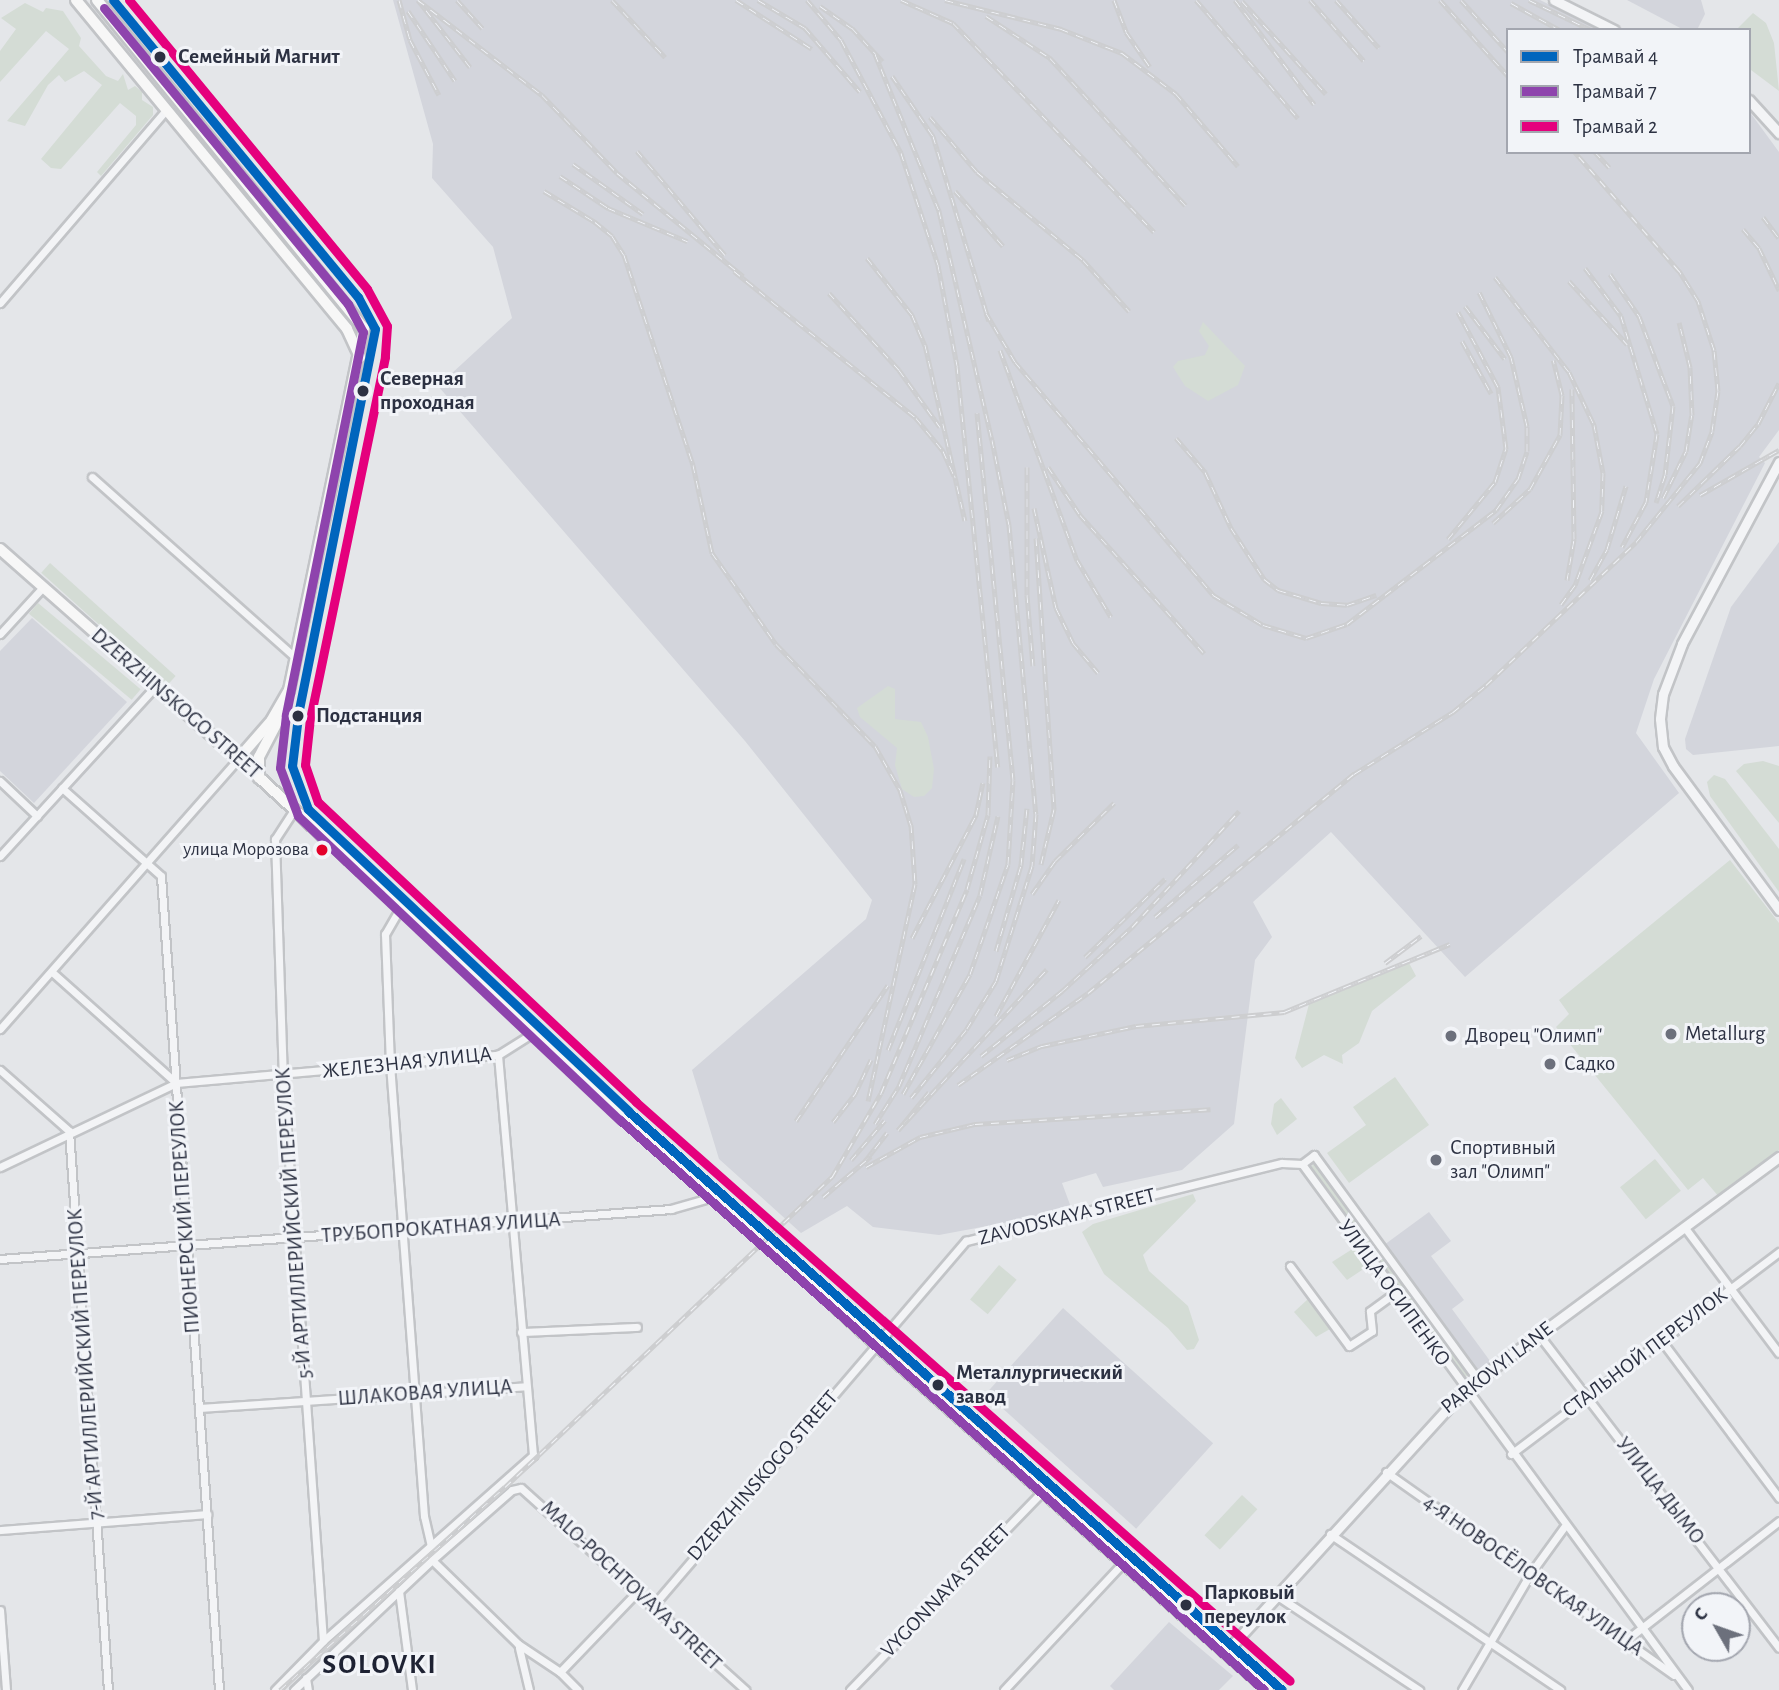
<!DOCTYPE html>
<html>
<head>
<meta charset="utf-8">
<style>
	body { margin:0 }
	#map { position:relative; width:1779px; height:1690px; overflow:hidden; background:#e4e6e9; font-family:"Alegreya Sans",sans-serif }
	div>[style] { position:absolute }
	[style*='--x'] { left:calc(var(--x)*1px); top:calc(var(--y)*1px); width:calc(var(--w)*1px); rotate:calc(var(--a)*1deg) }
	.built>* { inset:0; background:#d3d5dc; transform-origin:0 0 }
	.green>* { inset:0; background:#d4dcd5; transform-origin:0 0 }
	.roads { filter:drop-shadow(2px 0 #c2c4c7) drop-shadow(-2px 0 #c2c4c7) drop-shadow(0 2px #c2c4c7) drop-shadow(0 -2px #c2c4c7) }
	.minor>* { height:7px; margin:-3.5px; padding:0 3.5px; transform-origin:3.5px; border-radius:3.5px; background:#f3f4f6 }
	.tertiary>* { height:9px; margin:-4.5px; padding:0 4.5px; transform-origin:4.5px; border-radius:4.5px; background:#f3f4f6 }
	.secondary>* { height:10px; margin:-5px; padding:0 5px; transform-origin:5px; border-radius:5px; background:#f7f7f7 }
	.rail>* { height:5px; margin-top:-2.5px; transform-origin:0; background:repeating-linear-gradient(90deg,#f2f4f8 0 8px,#cdced0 0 16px); box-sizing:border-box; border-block:2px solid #cdced0 }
	.tram-1>* { height:9px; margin:-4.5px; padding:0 4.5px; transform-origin:4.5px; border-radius:4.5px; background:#0065bd }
	.tram-2>* { height:9px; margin:-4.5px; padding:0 4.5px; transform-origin:4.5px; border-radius:4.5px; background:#8e44ad }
	.tram-3>* { height:9px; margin:-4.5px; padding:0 4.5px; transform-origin:4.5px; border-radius:4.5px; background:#e5007d }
	.dots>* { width:19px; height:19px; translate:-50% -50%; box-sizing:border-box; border:4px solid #f2f4f8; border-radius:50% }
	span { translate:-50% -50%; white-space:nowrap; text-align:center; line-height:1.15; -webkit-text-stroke:6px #f2f4f8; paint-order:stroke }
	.bus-label { font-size:19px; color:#2c3142 }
	.right { translate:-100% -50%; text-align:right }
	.stop-label { font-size:21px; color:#2c3142; font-weight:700 }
	.left { translate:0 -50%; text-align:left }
	.street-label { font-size:21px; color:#2c3142 }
	.poi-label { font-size:21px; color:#2c3142 }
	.district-label { font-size:28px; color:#1e2233; font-weight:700; letter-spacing:2px }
	.legend { position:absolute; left:1506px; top:28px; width:245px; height:126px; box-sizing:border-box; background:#f2f4f8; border:2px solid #a3a6af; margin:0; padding:9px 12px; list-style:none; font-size:21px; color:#2c3142 }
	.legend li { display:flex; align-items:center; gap:14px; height:35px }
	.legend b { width:35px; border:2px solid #a3a6af }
	.north { position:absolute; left:1681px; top:1592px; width:70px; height:70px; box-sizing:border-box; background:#f2f4f8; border:2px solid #a3a6af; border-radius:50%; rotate:310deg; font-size:19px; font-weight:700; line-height:28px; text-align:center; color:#2c3142 }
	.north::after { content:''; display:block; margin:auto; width:24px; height:32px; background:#6c707c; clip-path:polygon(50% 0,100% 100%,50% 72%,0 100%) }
</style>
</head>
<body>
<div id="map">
	<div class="built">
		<div style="clip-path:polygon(393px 0,1540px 0,1601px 30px,1508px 30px,1508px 152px,1749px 152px,1749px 111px,1779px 152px,1779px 430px,1759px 457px,1765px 463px,1654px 679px,1636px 733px,1679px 793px,1465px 977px,1331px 832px,1253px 902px,1272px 937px,1255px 960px,1234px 1124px,1182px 1170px,1103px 1187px,1096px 1173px,1062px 1183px,1072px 1210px,939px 1235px,873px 1227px,847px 1206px,801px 1233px,719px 1159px,692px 1070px,866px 919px,872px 900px,745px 741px,438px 386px,512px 318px,493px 247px,432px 178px,433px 144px)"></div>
		<div style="clip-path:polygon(1627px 0,1701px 0,1705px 14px,1697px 30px,1684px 30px)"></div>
		<div style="clip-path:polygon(1779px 542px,1779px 746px,1693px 755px,1686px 749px,1685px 739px,1731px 607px)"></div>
		<div style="clip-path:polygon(32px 618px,127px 702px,34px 803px,0 771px,0 651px)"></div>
		<div style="clip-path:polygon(1429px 1212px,1451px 1241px,1431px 1256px,1464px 1300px,1452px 1309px,1493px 1365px,1478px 1376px,1384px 1245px)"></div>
		<div style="left:1063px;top:1308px;width:202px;height:115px;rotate:42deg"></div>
		<div style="clip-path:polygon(1169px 1622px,1233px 1676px,1219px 1690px,1114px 1690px,1110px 1686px)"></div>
	</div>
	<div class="green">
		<div style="clip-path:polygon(25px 3px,43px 12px,46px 8px,63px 11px,81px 38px,79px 46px,106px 76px,118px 81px,123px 74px,128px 90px,135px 86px,142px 92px,142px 100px,153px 107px,153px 115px,101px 176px,97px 172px,136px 125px,136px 116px,120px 103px,61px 169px,51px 168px,41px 159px,102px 85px,84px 71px,65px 82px,59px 75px,48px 85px,25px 126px,7px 121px,69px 49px,46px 31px,0 82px,0 51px,16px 29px,1px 18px)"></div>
		<div style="clip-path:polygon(1753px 13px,1766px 23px,1774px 43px,1779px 91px,1751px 70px,1749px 30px,1736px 30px)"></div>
		<div style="clip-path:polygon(200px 132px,352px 320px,198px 138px)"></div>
		<div style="clip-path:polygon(1203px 322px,1245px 366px,1238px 385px,1208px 401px,1185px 386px,1173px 367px,1178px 361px,1205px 355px,1209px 346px,1199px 331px)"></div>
		<div style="left:50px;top:563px;width:169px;height:13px;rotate:42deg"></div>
		<div style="left:38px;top:603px;width:134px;height:14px;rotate:40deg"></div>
		<div style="clip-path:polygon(888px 686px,895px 689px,895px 719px,921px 722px,928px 737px,934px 769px,932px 788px,924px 796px,914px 797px,902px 789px,895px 765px,897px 748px,860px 717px,857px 708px)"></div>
		<div style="clip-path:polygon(1763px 761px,1779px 766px,1779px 823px,1736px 771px,1744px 764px)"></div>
		<div style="clip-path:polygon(1714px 775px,1725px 779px,1779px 849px,1779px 892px,1710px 796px,1707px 782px)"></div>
		<div style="clip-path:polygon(1730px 860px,1779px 923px,1779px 1150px,1719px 1197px,1703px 1178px,1688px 1190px,1556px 1027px,1569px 1014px,1559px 1000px)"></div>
		<div style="clip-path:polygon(1409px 963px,1416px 976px,1372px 1011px,1359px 1043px,1342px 1055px,1343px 1064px,1324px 1055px,1302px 1068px,1295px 1058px,1309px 1004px)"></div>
		<div style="clip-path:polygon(1395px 1077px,1429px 1125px,1349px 1183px,1327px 1153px,1366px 1125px,1353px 1107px)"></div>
		<div style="clip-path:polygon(1281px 1098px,1297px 1119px,1277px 1135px,1271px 1124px,1274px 1104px)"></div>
		<div style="left:1655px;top:1159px;width:41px;height:45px;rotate:51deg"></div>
		<div style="left:1317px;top:1162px;width:261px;height:8px;rotate:54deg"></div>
		<div style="clip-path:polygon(1193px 1194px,1196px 1201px,1143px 1255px,1149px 1271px,1188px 1306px,1199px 1340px,1194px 1349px,1187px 1350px,1168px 1328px,1104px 1274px,1082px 1232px,1093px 1224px)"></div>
		<div style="clip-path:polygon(1354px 1248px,1368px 1266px,1347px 1280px,1332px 1262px)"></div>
		<div style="left:999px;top:1265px;width:23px;height:45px;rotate:40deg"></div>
		<div style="clip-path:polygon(1308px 1299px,1330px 1329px,1316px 1337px,1294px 1312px)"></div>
		<div style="left:1242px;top:1495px;width:21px;height:55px;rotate:43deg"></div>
	</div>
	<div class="roads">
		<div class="minor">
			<div style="--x:0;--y:303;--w:255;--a:-49.3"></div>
			<div style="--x:92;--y:477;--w:271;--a:41.6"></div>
			<div style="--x:0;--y:634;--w:64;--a:-47.5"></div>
			<div style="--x:0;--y:781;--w:51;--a:43.4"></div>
			<div style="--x:62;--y:788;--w:132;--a:41.6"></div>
			<div style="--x:161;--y:876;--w:816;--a:85.92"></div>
			<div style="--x:294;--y:810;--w:35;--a:123"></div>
			<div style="--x:275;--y:839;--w:237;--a:88.1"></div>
			<div style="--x:283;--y:1076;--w:566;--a:85.95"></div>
			<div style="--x:0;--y:856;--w:231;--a:-47.5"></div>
			<div style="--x:399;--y:910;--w:28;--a:120"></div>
			<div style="--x:385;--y:934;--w:130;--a:87.8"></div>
			<div style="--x:390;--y:1064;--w:453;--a:85.7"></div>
			<div style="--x:424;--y:1516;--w:31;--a:77"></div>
			<div style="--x:52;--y:972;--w:165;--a:41.8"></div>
			<div style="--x:0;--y:1029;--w:360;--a:-48.6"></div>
			<div style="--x:0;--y:1070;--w:92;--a:41.5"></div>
			<div style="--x:69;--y:1131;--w:560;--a:86.01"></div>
			<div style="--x:1302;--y:1164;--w:652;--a:53.73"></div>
			<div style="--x:1302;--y:1164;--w:15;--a:-37"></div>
			<div style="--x:1314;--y:1155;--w:278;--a:53.9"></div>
			<div style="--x:0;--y:1167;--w:195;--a:-25.5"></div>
			<div style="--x:176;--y:1083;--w:323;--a:-5"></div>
			<div style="--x:498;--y:1055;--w:41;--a:-32.2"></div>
			<div style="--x:1685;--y:1228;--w:156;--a:53.1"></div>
			<div style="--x:0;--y:1259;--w:673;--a:-4.26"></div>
			<div style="--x:671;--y:1209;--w:44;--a:-15.9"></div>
			<div style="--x:1290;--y:1266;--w:99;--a:53.6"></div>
			<div style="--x:1349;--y:1346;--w:27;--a:-33"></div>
			<div style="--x:1372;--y:1331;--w:20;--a:-96"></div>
			<div style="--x:1370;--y:1311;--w:31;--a:-36"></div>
			<div style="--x:521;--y:1332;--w:116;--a:-2.5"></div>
			<div style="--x:1539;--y:1335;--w:394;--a:52.5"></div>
			<div style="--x:1661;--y:1340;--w:197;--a:53.2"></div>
			<div style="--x:199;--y:1408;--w:328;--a:-3.8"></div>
			<div style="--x:1511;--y:1454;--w:336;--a:-37"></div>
			<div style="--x:1386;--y:1472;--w:352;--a:35.2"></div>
			<div style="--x:0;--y:1530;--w:208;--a:-4.4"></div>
			<div style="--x:1330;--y:1534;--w:278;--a:34.1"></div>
			<div style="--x:432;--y:1560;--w:120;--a:44.3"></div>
			<div style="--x:518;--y:1644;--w:50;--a:33.7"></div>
			<div style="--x:560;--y:1672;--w:25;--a:45"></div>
			<div style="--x:399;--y:1591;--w:100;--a:82.5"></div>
			<div style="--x:1276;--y:1595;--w:172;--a:33.6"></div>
			<div style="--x:651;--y:1608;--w:484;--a:-49.4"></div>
			<div style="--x:966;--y:1241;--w:325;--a:-13.9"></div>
			<div style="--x:1282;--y:1163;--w:20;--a:3"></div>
			<div style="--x:0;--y:1610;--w:80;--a:85.7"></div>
			<div style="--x:1625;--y:1641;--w:195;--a:-37.9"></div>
			<div style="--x:519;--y:1648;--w:43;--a:76.6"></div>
			<div style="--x:560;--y:1672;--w:108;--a:-46.1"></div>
			<div style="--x:306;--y:1678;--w:12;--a:81"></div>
			<div style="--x:275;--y:1690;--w:69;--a:-45.6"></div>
			<div style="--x:323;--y:1641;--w:281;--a:-41.5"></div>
			<div style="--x:533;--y:1455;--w:402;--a:-95"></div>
			<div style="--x:294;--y:1690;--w:190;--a:-43.3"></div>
			<div style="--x:432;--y:1560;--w:106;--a:-41.2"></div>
			<div style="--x:512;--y:1490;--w:9;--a:-13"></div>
			<div style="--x:521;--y:1488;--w:302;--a:42"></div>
			<div style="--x:850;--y:1690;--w:276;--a:-45.9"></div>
			<div style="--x:1004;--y:1690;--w:174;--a:-46.9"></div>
			<div style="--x:1462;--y:1690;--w:134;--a:-59.6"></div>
			<div style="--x:1530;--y:1574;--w:58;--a:-54.1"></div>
		</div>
		<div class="tertiary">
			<div style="--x:1554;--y:0;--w:67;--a:26.6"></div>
			<div style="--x:1749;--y:100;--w:45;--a:47.7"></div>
			<div style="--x:1779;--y:462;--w:206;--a:118.1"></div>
			<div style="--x:1682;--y:644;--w:53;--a:110.8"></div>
			<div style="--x:1663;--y:694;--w:25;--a:97"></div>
			<div style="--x:1660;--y:719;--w:28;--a:84"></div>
			<div style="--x:1663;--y:747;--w:21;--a:62"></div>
			<div style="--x:1673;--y:766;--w:179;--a:53.6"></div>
			<div style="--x:1225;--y:1653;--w:355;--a:-47.7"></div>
			<div style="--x:1464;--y:1390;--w:392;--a:-36.5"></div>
		</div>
		<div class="secondary">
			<div style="--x:76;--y:0;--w:426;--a:50.5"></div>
			<div style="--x:347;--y:329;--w:31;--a:65"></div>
			<div style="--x:97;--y:0;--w:423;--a:50.9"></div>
			<div style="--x:364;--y:328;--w:370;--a:101.7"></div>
			<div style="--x:289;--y:690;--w:34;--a:120"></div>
			<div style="--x:272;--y:720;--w:52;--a:131.1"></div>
			<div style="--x:0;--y:549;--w:349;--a:41.4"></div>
			<div style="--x:262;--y:780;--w:834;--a:42.57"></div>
			<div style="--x:876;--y:1344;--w:523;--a:41.43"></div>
			<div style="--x:259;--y:778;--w:21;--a:-90"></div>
			<div style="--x:259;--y:757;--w:50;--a:-62.4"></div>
		</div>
	</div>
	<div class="rail">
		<div style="--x:399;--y:0;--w:41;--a:74.6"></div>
		<div style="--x:410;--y:40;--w:62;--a:62.2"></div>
		<div style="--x:457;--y:0;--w:38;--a:48"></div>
		<div style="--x:612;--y:0;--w:78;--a:47.1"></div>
		<div style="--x:736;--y:0;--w:90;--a:32.8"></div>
		<div style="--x:758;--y:0;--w:55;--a:30.8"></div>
		<div style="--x:805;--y:28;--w:84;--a:49.3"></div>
		<div style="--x:807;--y:0;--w:52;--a:49.6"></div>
		<div style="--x:841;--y:40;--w:128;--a:62"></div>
		<div style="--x:901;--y:153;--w:118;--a:71.7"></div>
		<div style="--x:938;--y:265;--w:103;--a:79.3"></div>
		<div style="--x:957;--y:366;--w:403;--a:84.2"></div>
		<div style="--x:901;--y:0;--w:57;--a:23.9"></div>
		<div style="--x:953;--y:23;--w:290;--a:46.1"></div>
		<div style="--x:945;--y:0;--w:120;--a:14"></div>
		<div style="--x:1061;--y:29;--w:66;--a:21.5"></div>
		<div style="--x:1122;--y:53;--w:68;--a:37.2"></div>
		<div style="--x:1176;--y:94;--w:95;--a:49.3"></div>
		<div style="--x:1114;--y:0;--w:34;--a:69"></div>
		<div style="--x:1126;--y:32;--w:42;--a:55.6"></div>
		<div style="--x:1196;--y:0;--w:156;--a:49.2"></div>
		<div style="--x:1235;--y:0;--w:131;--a:52.8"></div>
		<div style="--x:1310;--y:0;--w:81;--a:48.5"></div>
		<div style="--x:1336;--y:0;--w:64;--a:48.1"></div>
		<div style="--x:1440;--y:0;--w:102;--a:48.2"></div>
		<div style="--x:1461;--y:0;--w:70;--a:47.9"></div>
		<div style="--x:1529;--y:0;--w:69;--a:25.8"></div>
		<div style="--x:1242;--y:1;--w:125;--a:47.9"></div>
		<div style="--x:1511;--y:3;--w:56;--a:28.9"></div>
		<div style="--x:820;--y:6;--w:39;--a:35"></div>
		<div style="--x:852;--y:28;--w:45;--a:47.7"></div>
		<div style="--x:408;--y:11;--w:84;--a:56.1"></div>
		<div style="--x:986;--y:16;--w:77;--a:33.3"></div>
		<div style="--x:1050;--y:58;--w:200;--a:47.4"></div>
		<div style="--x:875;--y:54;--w:170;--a:67.8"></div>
		<div style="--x:939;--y:211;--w:235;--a:77"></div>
		<div style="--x:992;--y:440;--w:87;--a:78.7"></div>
		<div style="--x:1009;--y:525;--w:290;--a:84.7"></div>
		<div style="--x:1036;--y:814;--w:52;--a:94.4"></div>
		<div style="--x:1032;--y:866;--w:121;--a:107.4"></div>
		<div style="--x:996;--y:981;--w:57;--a:121.5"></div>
		<div style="--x:966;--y:1030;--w:87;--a:129"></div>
		<div style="--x:470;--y:67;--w:85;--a:-127.8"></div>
		<div style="--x:418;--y:0;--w:156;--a:37.5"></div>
		<div style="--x:542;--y:95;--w:108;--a:46.1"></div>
		<div style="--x:617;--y:173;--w:163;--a:39.3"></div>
		<div style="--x:892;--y:76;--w:73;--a:55.7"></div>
		<div style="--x:933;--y:136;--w:193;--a:73.2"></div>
		<div style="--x:930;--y:117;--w:72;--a:49.5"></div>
		<div style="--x:977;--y:172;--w:138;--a:39.7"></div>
		<div style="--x:1083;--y:260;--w:69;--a:48"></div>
		<div style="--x:637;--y:151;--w:136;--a:49.8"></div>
		<div style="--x:1595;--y:152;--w:21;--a:47"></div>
		<div style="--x:573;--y:164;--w:86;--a:35.5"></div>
		<div style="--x:560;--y:176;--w:58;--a:33.7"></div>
		<div style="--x:608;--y:208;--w:86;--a:22.7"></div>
		<div style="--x:544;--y:191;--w:60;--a:31.3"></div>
		<div style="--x:595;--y:222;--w:22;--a:39"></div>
		<div style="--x:612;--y:236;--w:22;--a:58"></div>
		<div style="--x:624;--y:255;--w:221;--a:71.8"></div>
		<div style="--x:693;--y:465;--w:90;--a:77.8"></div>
		<div style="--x:712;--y:553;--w:111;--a:54.9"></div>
		<div style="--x:776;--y:644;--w:142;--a:45.9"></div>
		<div style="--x:875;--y:746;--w:51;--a:60.4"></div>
		<div style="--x:900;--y:790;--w:37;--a:73"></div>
		<div style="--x:911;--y:825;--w:59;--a:86.1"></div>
		<div style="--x:915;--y:884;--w:222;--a:102.2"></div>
		<div style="--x:955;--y:191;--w:73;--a:48.9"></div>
		<div style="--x:1763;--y:217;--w:26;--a:53"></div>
		<div style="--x:1743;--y:229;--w:25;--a:50"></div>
		<div style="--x:1759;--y:248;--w:47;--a:64.5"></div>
		<div style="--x:867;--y:258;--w:73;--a:51.7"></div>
		<div style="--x:912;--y:315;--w:33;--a:67"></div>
		<div style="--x:925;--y:345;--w:180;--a:77.2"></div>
		<div style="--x:1585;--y:268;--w:60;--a:53.1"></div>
		<div style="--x:1621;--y:316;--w:123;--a:73"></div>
		<div style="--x:1657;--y:434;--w:69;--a:99.2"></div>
		<div style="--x:1646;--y:502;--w:51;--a:118.1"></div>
		<div style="--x:734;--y:271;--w:234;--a:38.9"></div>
		<div style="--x:916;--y:418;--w:43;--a:50.7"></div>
		<div style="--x:943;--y:451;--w:27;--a:66"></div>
		<div style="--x:1610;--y:274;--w:51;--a:55.4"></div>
		<div style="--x:1639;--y:316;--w:96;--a:69.3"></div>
		<div style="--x:1673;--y:406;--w:69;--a:96.6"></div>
		<div style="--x:1665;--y:475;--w:29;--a:108"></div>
		<div style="--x:1495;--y:277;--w:120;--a:52.1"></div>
		<div style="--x:1569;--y:372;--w:59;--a:64.7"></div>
		<div style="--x:1594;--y:425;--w:49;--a:79.4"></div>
		<div style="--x:1603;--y:473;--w:38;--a:92"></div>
		<div style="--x:1602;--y:511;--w:79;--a:110"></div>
		<div style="--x:1575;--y:585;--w:24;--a:126"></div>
		<div style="--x:1569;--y:281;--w:86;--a:47.4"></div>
		<div style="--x:829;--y:293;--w:104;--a:47.7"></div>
		<div style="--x:899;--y:370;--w:70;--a:54.3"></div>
		<div style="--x:1465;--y:306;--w:66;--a:53"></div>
		<div style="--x:986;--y:313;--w:57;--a:59.4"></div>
		<div style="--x:1015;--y:362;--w:306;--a:49.6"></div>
		<div style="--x:1213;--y:595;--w:58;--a:31"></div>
		<div style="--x:1263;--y:625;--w:45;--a:16.8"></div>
		<div style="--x:1306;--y:638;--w:43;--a:-18.9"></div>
		<div style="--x:1347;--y:624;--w:188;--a:-37.4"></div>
		<div style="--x:1496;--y:510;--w:38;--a:-55"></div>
		<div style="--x:1518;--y:479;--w:29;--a:-72"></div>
		<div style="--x:1527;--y:451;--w:25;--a:-90"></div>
		<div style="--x:1527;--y:426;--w:71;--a:-103.1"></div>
		<div style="--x:1511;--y:357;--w:72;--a:-116.2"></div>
		<div style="--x:1462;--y:341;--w:60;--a:60.9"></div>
		<div style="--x:1000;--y:350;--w:224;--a:69.9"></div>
		<div style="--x:1077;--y:560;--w:66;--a:59.2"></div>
		<div style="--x:1176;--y:438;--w:45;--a:49.5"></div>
		<div style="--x:1205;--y:472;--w:62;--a:65.1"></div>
		<div style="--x:1231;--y:528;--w:61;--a:57.1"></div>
		<div style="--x:1264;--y:579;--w:18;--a:38"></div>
		<div style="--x:1278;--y:590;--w:45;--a:16.8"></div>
		<div style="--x:1321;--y:603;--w:26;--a:4"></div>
		<div style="--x:1347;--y:605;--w:31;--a:-19"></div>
		<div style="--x:1027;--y:467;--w:128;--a:90"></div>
		<div style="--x:1027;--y:595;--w:71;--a:85.2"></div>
		<div style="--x:1048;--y:467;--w:58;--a:56.3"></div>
		<div style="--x:1080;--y:515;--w:186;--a:48.1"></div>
		<div style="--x:1700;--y:495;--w:91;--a:-29.7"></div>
		<div style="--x:1663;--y:498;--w:52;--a:-63.9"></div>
		<div style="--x:1686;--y:451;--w:36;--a:-81"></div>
		<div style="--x:1692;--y:415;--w:48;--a:-92.4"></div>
		<div style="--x:1690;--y:367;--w:46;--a:-103.7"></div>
		<div style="--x:1678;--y:506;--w:86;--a:-44.1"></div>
		<div style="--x:1740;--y:446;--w:28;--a:-51"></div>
		<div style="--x:1758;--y:424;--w:46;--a:-62.9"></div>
		<div style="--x:1034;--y:508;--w:102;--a:77.6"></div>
		<div style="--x:1056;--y:608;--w:39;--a:64"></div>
		<div style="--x:1073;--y:643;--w:39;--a:50"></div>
		<div style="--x:1493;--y:523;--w:50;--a:-42.6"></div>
		<div style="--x:1530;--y:489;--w:62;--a:-60.9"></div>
		<div style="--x:1560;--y:435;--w:40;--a:-87.1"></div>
		<div style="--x:1562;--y:395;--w:36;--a:-104"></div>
		<div style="--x:1036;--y:538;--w:272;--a:86.2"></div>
		<div style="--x:1054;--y:809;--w:57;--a:103.3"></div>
		<div style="--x:1448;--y:539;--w:74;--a:-50.5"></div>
		<div style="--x:1495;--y:482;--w:35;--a:-72"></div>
		<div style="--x:1506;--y:449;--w:63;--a:-97.4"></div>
		<div style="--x:1498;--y:387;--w:85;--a:-118.1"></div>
		<div style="--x:1567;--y:580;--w:42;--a:-80.3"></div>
		<div style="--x:1574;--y:539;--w:150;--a:-90.8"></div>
		<div style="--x:1590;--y:580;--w:35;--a:-61"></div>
		<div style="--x:1607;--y:549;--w:66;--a:-73.2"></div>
		<div style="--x:1032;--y:894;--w:40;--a:-55.1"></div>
		<div style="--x:1055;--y:861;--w:83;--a:-44.5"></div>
		<div style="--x:1155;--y:917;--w:110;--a:-40.9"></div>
		<div style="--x:912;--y:938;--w:139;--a:-62.5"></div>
		<div style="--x:976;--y:815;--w:33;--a:-78"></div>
		<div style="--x:996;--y:951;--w:90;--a:-73.8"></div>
		<div style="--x:1021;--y:865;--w:57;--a:-84"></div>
		<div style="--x:1085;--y:957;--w:112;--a:-44.3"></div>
		<div style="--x:1385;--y:963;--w:45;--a:-36.9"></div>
		<div style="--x:996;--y:1016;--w:132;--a:-61.5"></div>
		<div style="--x:888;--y:1050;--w:206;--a:-68.3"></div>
		<div style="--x:981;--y:1056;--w:104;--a:-38.7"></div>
		<div style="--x:1062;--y:991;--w:95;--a:-42.4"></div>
		<div style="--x:1132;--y:927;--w:158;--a:-47.3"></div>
		<div style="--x:1007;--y:1060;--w:38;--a:-22"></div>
		<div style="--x:1042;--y:1046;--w:96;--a:-12"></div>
		<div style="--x:1136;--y:1026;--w:149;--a:-5.4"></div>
		<div style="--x:1284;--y:1012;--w:179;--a:-22.3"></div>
		<div style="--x:958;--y:1085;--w:159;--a:-35.3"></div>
		<div style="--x:1088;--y:993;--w:345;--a:-39.5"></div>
		<div style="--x:1354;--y:774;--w:117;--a:-32.1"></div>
		<div style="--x:1453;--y:712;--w:43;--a:-39.3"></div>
		<div style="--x:1486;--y:685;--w:207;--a:-43.6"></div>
		<div style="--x:1636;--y:542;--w:102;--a:-51"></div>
		<div style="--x:1700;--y:463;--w:34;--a:-69"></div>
		<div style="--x:1712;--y:431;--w:40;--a:-81.5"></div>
		<div style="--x:1718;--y:391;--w:41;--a:-95.6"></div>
		<div style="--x:1714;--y:350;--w:52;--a:-108.1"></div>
		<div style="--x:1698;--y:301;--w:36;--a:-122"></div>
		<div style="--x:1679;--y:271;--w:158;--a:-131.2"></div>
		<div style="--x:929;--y:1092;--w:49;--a:129.2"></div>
		<div style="--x:898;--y:1130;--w:219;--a:-47.2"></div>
		<div style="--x:903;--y:1094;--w:137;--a:-60.8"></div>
		<div style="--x:970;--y:974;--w:116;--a:-70.9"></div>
		<div style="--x:1008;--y:864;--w:84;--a:-86.6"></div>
		<div style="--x:1013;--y:780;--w:369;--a:-95.6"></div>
		<div style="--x:796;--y:1121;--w:164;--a:-55.9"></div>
		<div style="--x:833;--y:1122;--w:36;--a:-52"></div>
		<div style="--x:855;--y:1094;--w:38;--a:-65"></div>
		<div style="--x:875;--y:1124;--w:45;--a:-57.7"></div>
		<div style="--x:899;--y:1086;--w:207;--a:-67"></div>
		<div style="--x:980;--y:895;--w:81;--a:-77.2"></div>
		<div style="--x:851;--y:1160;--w:52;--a:-49.6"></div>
		<div style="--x:865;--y:1161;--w:36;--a:-52"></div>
		<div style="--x:866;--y:1167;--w:62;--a:-29.1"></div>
		<div style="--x:920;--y:1137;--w:57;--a:-13.3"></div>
		<div style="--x:975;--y:1124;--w:236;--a:-3.6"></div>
		<div style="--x:823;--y:1197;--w:63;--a:-40.5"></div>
		<div style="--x:280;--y:1690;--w:303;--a:-42.1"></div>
		<div style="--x:505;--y:1487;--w:451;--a:-43.5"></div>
		<div style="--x:832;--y:1177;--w:97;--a:-59.7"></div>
		<div style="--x:881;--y:1093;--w:221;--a:-67.1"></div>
		<div style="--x:967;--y:889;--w:77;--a:-74.2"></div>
		<div style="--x:988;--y:815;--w:59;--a:-88.1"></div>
	</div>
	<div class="tram-1">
		<div style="--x:113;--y:0;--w:385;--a:50.5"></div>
		<div style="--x:358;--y:297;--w:36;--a:62"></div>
		<div style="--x:375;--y:329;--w:395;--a:101.3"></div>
		<div style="--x:298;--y:716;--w:50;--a:96.8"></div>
		<div style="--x:292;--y:766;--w:46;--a:69.6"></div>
		<div style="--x:308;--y:809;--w:440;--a:43.3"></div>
		<div style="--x:628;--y:1111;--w:873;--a:41.52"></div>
	</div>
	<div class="tram-2">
		<div style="--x:104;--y:8;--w:384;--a:50.5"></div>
		<div style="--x:348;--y:304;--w:32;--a:62"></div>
		<div style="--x:363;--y:332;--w:391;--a:101.4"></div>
		<div style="--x:286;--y:715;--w:53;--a:96.5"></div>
		<div style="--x:280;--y:768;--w:51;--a:69.4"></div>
		<div style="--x:298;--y:816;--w:443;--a:43.4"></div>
		<div style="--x:620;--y:1120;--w:860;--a:41.51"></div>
	</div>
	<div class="tram-3">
		<div style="--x:129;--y:0;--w:374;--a:50.5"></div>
		<div style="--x:367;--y:289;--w:42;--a:61.6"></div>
		<div style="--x:387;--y:326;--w:31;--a:94"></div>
		<div style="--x:385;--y:357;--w:369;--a:101.7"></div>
		<div style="--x:310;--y:718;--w:47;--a:96.1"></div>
		<div style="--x:305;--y:765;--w:39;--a:71"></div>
		<div style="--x:318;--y:802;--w:437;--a:43.3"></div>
		<div style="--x:636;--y:1102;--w:873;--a:41.52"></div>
	</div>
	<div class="dots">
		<div style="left:160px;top:57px;background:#2c3142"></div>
		<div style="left:363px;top:391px;background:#2c3142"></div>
		<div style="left:298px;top:716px;background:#2c3142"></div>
		<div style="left:322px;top:850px;background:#e4002b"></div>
		<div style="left:1671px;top:1034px;background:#6c707c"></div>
		<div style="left:1451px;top:1036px;background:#6c707c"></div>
		<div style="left:1550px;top:1064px;background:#6c707c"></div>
		<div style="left:1436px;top:1160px;background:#6c707c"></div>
		<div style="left:938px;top:1385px;background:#2c3142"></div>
		<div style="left:1186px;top:1605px;background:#2c3142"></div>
	</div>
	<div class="bus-label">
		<span class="right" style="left:309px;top:850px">улица Морозова</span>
	</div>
	<div class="stop-label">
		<span class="left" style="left:178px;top:57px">Семейный Магнит</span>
		<span class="left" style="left:380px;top:391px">Северная<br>проходная</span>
		<span class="left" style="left:316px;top:716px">Подстанция</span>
		<span class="left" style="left:956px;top:1385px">Металлургический<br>завод</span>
		<span class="left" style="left:1204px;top:1605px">Парковый<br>переулок</span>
	</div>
	<div class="street-label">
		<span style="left:176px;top:704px;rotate:41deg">DZERZHINSKOGO STREET</span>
		<span style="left:407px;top:1063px;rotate:-6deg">ЖЕЛЕЗНАЯ УЛИЦА</span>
		<span style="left:185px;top:1217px;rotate:-94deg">ПИОНЕРСКИЙ ПЕРЕУЛОК</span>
		<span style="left:1067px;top:1217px;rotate:-14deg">ZAVODSKAYA STREET</span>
		<span style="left:294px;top:1223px;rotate:-94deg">5-Й АРТИЛЛЕРИЙСКИЙ ПЕРЕУЛОК</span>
		<span style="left:441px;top:1228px;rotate:-4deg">ТРУБОПРОКАТНАЯ УЛИЦА</span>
		<span style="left:1394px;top:1293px;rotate:54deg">УЛИЦА ОСИПЕНКО</span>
		<span style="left:1645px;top:1353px;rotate:-37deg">СТАЛЬНОЙ ПЕРЕУЛОК</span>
		<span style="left:86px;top:1364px;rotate:-94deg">7-Й АРТИЛЛЕРИЙСКИЙ ПЕРЕУЛОК</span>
		<span style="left:1497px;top:1368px;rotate:-38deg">PARKOVYI LANE</span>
		<span style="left:425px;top:1393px;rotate:-4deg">ШЛАКОВАЯ УЛИЦА</span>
		<span style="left:763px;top:1476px;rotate:-49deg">DZERZHINSKOGO STREET</span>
		<span style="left:1660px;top:1491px;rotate:52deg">УЛИЦА ДЫМО</span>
		<span style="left:1533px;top:1576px;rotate:35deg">4-Я НОВОСЁЛОВСКАЯ УЛИЦА</span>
		<span style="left:631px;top:1586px;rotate:43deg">MALO-POCHTOVAYA STREET</span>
		<span style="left:946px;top:1591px;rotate:-46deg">VYGONNAYA STREET</span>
	</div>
	<div class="poi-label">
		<span class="left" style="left:1685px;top:1034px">Metallurg</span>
		<span class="left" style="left:1465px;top:1036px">Дворец "Олимп"</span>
		<span class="left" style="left:1564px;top:1064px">Садко</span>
		<span class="left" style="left:1450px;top:1160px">Спортивный<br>зал "Олимп"</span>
	</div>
	<div class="district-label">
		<span style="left:380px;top:1665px">SOLOVKI</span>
	</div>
	<ul class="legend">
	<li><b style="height:9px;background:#0065bd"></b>Трамвай 4</li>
	<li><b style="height:9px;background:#8e44ad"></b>Трамвай 7</li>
	<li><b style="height:9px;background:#e5007d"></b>Трамвай 2</li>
	</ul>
	<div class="north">С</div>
</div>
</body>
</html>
